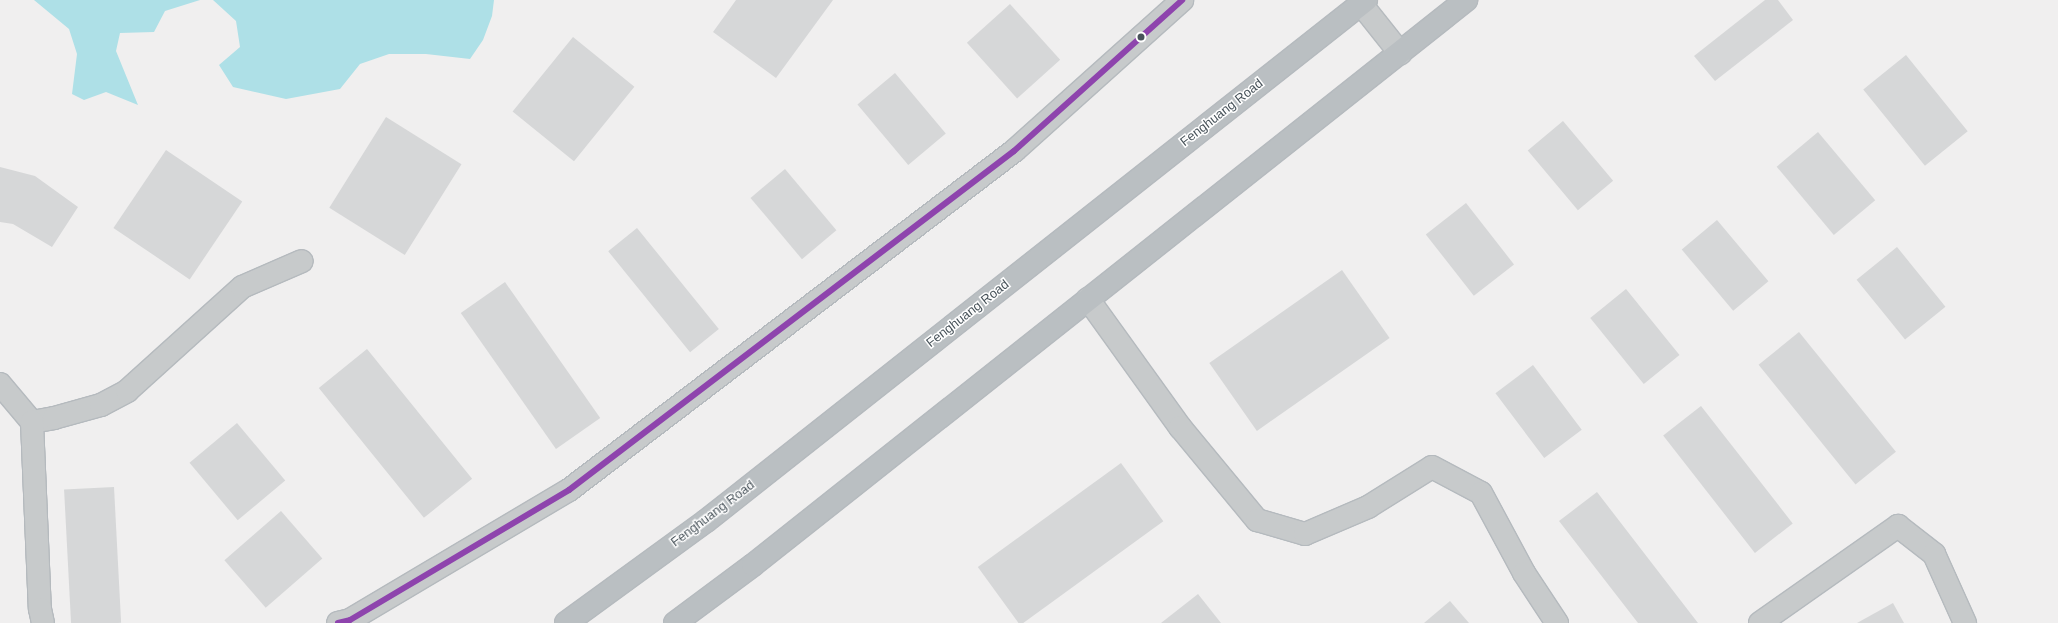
<!DOCTYPE html>
<html>
<head>
<meta charset="utf-8">
<style>
	body { margin:0 }
	#map { position:relative; width:2058px; height:623px; overflow:hidden; background:#f0efef; font-family:Helvetica,sans-serif }
	div>[style] { position:absolute }
	[style*='--x'] { left:calc(var(--x)*1px); top:calc(var(--y)*1px); width:calc(var(--w)*1px); rotate:calc(var(--a)*1deg) }
	.water>* { inset:0; background:#aee0e7 }
	.building>* { inset:0; background:#d6d7d8; transform-origin:0 0 }
	.roads { filter:drop-shadow(1px 0 #b5babe) drop-shadow(-1px 0 #b5babe) drop-shadow(0 1px #b5babe) drop-shadow(0 -1px #b5babe) }
	.minor>* { height:22px; margin:-11px; padding:0 11px; transform-origin:11px; border-radius:11px; background:#c7cacb }
	.highway>* { height:22px; margin:-11px; padding:0 11px; transform-origin:11px; border-radius:11px; background:#babfc2 }
	.bus-1>* { height:6px; margin:-3px; padding:0 3px; transform-origin:3px; border-radius:3px; background:#8e44ad }
	.dots>* { width:11px; height:11px; translate:-50% -50%; box-sizing:border-box; border:2px solid #fff; border-radius:50% }
	span { translate:-50% -50%; white-space:nowrap; text-align:center; line-height:1.15; -webkit-text-stroke:3px #fff; paint-order:stroke }
	.street-label { font-size:13px; color:#48535a }
</style>
</head>
<body>
<div id="map">
	<div class="water">
		<div style="clip-path:polygon(34px 0,200px 0,165px 11px,154px 32px,120px 33px,116px 51px,138px 105px,106px 92px,84px 100px,72px 94px,77px 54px,69px 29px)"></div>
		<div style="clip-path:polygon(213px 0,494px 0,492px 16px,483px 40px,470px 59px,426px 54px,389px 54px,360px 64px,340px 89px,286px 99px,233px 87px,219px 65px,240px 47px,236px 21px)"></div>
	</div>
	<div class="building">
		<div style="clip-path:polygon(736px 0,833px 0,776px 78px,713px 32px)"></div>
		<div style="clip-path:polygon(1765px 0,1778px 0,1793px 20px,1715px 81px,1694px 56px)"></div>
		<div style="left:1010px;top:4px;width:75px;height:58px;rotate:48deg"></div>
		<div style="left:573px;top:37px;width:79px;height:96px;rotate:39deg"></div>
		<div style="left:1906px;top:55px;width:98px;height:55px;rotate:51deg"></div>
		<div style="left:895px;top:73px;width:79px;height:49px;rotate:50deg"></div>
		<div style="left:386px;top:117px;width:89px;height:107px;rotate:32deg"></div>
		<div style="left:1563px;top:121px;width:78px;height:46px;rotate:50deg"></div>
		<div style="left:1818px;top:132px;width:89px;height:54px;rotate:50deg"></div>
		<div style="left:166px;top:150px;width:92px;height:94px;rotate:34deg"></div>
		<div style="clip-path:polygon(0 167px,35px 176px,78px 207px,52px 247px,13px 224px,0 222px)"></div>
		<div style="left:785px;top:169px;width:80px;height:45px;rotate:50deg"></div>
		<div style="left:1466px;top:203px;width:78px;height:51px;rotate:52deg"></div>
		<div style="left:1717px;top:220px;width:80px;height:46px;rotate:50deg"></div>
		<div style="left:637px;top:228px;width:130px;height:37px;rotate:51deg"></div>
		<div style="left:1897px;top:247px;width:77px;height:52px;rotate:51deg"></div>
		<div style="left:1342px;top:270px;width:83px;height:162px;rotate:55deg"></div>
		<div style="left:505px;top:282px;width:166px;height:54px;rotate:55deg"></div>
		<div style="left:1626px;top:289px;width:85px;height:46px;rotate:51deg"></div>
		<div style="left:1799px;top:332px;width:154px;height:52px;rotate:51deg"></div>
		<div style="left:367px;top:349px;width:167px;height:62px;rotate:51deg"></div>
		<div style="left:1533px;top:365px;width:81px;height:47px;rotate:53deg"></div>
		<div style="left:1701px;top:406px;width:149px;height:48px;rotate:52deg"></div>
		<div style="left:237px;top:423px;width:75px;height:62px;rotate:50deg"></div>
		<div style="left:1121px;top:463px;width:72px;height:177px;rotate:54deg"></div>
		<div style="left:114px;top:487px;width:136px;height:50px;rotate:87deg"></div>
		<div style="clip-path:polygon(1597px 492px,1698px 623px,1638px 623px,1559px 521px)"></div>
		<div style="left:281px;top:511px;width:63px;height:75px;rotate:49deg"></div>
		<div style="clip-path:polygon(1198px 594px,1221px 623px,1161px 623px)"></div>
		<div style="clip-path:polygon(1450px 601px,1469px 623px,1424px 623px)"></div>
		<div style="clip-path:polygon(1893px 603px,1904px 623px,1857px 623px)"></div>
	</div>
	<div class="roads">
		<div class="minor">
			<div style="--x:1361;--y:4;--w:63;--a:51.5"></div>
			<div style="--x:1088;--y:299;--w:158;--a:54.3"></div>
			<div style="--x:1180;--y:427;--w:121;--a:50.4"></div>
			<div style="--x:1257;--y:520;--w:50;--a:16.3"></div>
			<div style="--x:1305;--y:534;--w:69;--a:-23.2"></div>
			<div style="--x:1368;--y:507;--w:75;--a:-32"></div>
			<div style="--x:1432;--y:467;--w:55;--a:28"></div>
			<div style="--x:1481;--y:493;--w:91;--a:61.7"></div>
			<div style="--x:1524;--y:573;--w:60;--a:56.6"></div>
			<div style="--x:0;--y:384;--w:50;--a:49.9"></div>
			<div style="--x:32;--y:422;--w:22;--a:-10"></div>
			<div style="--x:54;--y:418;--w:49;--a:-15.5"></div>
			<div style="--x:101;--y:405;--w:30;--a:-28"></div>
			<div style="--x:127;--y:391;--w:155;--a:-42.1"></div>
			<div style="--x:242;--y:287;--w:65;--a:-23.4"></div>
			<div style="--x:32;--y:422;--w:187;--a:87.6"></div>
			<div style="--x:40;--y:609;--w:14;--a:78"></div>
			<div style="--x:338;--y:623;--w:12;--a:-14"></div>
			<div style="--x:350;--y:620;--w:255;--a:-30.7"></div>
			<div style="--x:569;--y:490;--w:559;--a:-37.3"></div>
			<div style="--x:1014;--y:151;--w:226;--a:-41.9"></div>
			<div style="--x:1760;--y:623;--w:169;--a:-35.1"></div>
			<div style="--x:1898;--y:526;--w:46;--a:37.9"></div>
			<div style="--x:1934;--y:554;--w:76;--a:65.8"></div>
		</div>
		<div class="highway">
			<div style="--x:566;--y:623;--w:173;--a:-36.1"></div>
			<div style="--x:706;--y:521;--w:841;--a:-38.29"></div>
			<div style="--x:675;--y:623;--w:97;--a:-36.6"></div>
			<div style="--x:753;--y:565;--w:910;--a:-38.39"></div>
		</div>
	</div>
	<div class="bus-1">
		<div style="--x:338;--y:623;--w:12;--a:-14"></div>
		<div style="--x:350;--y:620;--w:255;--a:-30.7"></div>
		<div style="--x:569;--y:490;--w:559;--a:-37.3"></div>
		<div style="--x:1014;--y:151;--w:226;--a:-41.9"></div>
	</div>
	<div class="dots">
		<div style="left:1141px;top:37px;background:#48535a"></div>
	</div>
	<div class="street-label">
		<span style="left:1222px;top:113px;rotate:-38deg">Fenghuang Road</span>
		<span style="left:968px;top:314px;rotate:-38deg">Fenghuang Road</span>
		<span style="left:713px;top:514px;rotate:-37deg">Fenghuang Road</span>
	</div>
</div>
</body>
</html>
